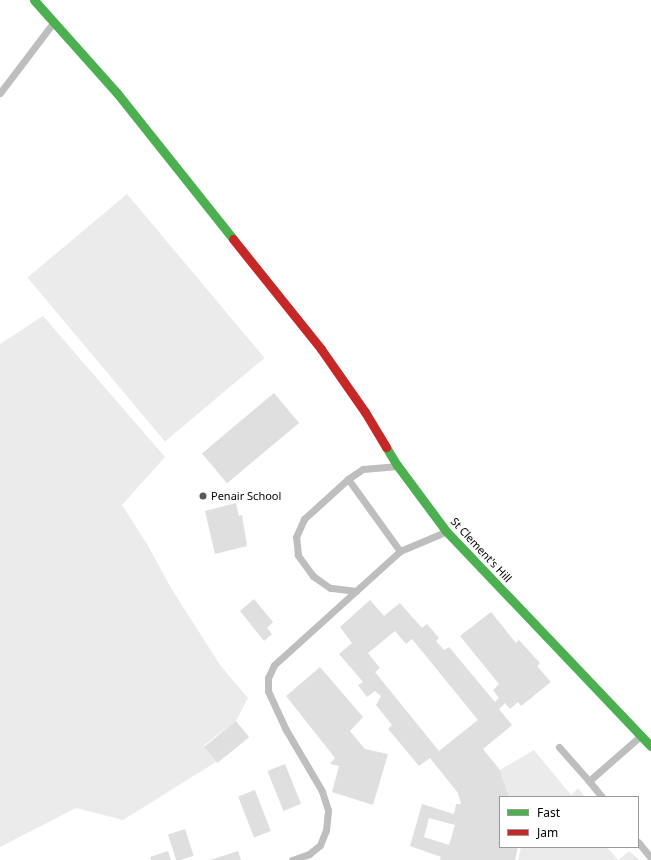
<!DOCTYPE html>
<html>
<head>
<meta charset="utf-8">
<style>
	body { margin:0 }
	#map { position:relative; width:651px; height:860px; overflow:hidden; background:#fff; font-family:"Noto Sans",sans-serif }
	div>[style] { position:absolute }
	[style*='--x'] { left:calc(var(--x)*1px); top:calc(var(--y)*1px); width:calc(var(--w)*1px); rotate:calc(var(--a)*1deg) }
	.green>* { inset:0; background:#ebebeb; transform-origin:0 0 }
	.building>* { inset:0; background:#dfdfdf; transform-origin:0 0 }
	.lane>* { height:7px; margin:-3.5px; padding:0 3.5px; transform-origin:3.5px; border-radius:3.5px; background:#bebebe }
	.fast>* { height:9px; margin:-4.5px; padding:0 4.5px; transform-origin:4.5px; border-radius:4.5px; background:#4caf50 }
	.jam>* { height:9px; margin:-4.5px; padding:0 4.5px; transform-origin:4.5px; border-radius:4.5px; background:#c62828 }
	.dots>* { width:11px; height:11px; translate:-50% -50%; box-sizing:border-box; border:2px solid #fff; border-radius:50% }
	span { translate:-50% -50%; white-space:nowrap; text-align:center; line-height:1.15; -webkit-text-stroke:3.5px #fff; paint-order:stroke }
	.poi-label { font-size:11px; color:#000 }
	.left { translate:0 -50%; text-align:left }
	.street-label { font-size:11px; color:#000 }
	.legend { position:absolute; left:499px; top:796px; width:140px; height:52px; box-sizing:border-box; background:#fff; border:1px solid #999; margin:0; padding:5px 7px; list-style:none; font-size:12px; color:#000 }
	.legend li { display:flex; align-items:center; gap:8px; height:20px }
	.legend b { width:20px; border:1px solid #999 }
</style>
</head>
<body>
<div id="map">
	<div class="green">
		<div style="left:127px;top:194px;width:214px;height:130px;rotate:50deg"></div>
		<div style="clip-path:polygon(43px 316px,165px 457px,122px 505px,147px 544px,171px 588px,220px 665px,248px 698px,236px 721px,204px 745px,216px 762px,123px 820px,76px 808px,0 847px,0 344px)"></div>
		<div style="clip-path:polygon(534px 750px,571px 795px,578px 788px,585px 797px,509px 797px,500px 770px)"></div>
		<div style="clip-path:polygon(521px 847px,607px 847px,618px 860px,629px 851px,640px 860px,518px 860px)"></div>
	</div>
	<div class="building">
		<div style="left:274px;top:393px;width:39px;height:94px;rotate:50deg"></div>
		<div style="clip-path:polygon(236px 503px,239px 516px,242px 515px,247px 546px,215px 554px,205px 511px)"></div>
		<div style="clip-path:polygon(254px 599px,273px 622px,267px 628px,272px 634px,264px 641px,240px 611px)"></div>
		<div style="clip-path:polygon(evenodd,370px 600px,384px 616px,400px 603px,422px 628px,427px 624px,439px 638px,436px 641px,444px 650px,449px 647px,495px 702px,499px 698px,493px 690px,499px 684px,460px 636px,491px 612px,516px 643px,519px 640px,540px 663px,537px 666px,551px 682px,521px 706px,518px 702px,510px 709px,505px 703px,499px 709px,512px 725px,483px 749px,500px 770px,509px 797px,500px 797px,500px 847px,518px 847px,515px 860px,440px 860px,441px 857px,410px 846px,422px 804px,454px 814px,456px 804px,461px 804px,458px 793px,430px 758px,419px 766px,388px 729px,392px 725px,376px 705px,381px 696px,375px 691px,367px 697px,358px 685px,363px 682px,339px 654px,352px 643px,340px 627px,370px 600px,395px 631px,406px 644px,412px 639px,478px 720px,439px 751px,375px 672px,380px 668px,368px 653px,395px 631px,370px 600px,429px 818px,455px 825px,449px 845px,424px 837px,429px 818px)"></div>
		<div style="clip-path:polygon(320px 667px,363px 717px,350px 731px,365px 749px,388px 754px,373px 805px,332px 792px,339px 766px,330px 764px,335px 758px,286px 696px)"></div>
		<div style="left:236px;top:721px;width:21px;height:41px;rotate:51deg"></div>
		<div style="left:285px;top:764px;width:43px;height:19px;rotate:68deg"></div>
		<div style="left:255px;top:790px;width:44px;height:18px;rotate:69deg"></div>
		<div style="left:185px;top:829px;width:28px;height:18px;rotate:72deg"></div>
		<div style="clip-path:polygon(168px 851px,171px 860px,151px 860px,150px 857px)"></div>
		<div style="clip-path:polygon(238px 851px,241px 860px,210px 860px)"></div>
	</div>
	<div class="lane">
		<div style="--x:0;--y:93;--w:88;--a:-52.9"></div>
		<div style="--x:348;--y:479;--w:89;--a:54.2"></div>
		<div style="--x:356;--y:591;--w:26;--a:-173"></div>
		<div style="--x:330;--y:588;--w:21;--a:-145"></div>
		<div style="--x:313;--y:576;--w:26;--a:-126"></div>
		<div style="--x:298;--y:555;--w:18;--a:-96"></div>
		<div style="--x:296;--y:537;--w:20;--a:-66"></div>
		<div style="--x:304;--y:519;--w:59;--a:-42.3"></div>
		<div style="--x:348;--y:479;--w:18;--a:-34"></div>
		<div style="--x:363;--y:469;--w:32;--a:-5"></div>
		<div style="--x:559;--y:747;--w:45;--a:48.6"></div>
		<div style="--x:602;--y:797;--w:21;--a:-129"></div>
		<div style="--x:589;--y:781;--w:67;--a:-41.3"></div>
		<div style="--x:638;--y:842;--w:21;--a:51"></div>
		<div style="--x:292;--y:860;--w:18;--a:-19"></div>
		<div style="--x:309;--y:854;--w:14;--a:-39"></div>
		<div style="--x:320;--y:845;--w:16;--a:-68"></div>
		<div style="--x:326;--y:830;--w:20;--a:-84"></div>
		<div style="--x:328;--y:810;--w:20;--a:-108"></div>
		<div style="--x:322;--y:791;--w:71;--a:-120.5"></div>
		<div style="--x:286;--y:730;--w:43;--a:-114.8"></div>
		<div style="--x:268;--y:691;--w:13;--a:-90"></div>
		<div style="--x:268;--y:678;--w:14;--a:-65"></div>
		<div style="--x:274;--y:665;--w:170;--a:-42.1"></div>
		<div style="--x:400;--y:551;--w:49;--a:-22.9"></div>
	</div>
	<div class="fast">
		<div style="--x:34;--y:0;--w:125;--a:48.3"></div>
		<div style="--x:117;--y:93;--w:186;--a:51.5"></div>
		<div style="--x:386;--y:447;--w:21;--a:59"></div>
		<div style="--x:397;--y:465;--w:82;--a:53.4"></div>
		<div style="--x:446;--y:531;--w:297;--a:46.4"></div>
	</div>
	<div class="jam">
		<div style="--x:233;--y:239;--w:141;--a:51.3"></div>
		<div style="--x:321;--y:349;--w:77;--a:55.1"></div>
		<div style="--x:365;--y:412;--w:41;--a:59"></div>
	</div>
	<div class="dots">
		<div style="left:203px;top:496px;background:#595959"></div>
	</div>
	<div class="poi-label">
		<span class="left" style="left:211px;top:496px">Penair School</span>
	</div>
	<div class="street-label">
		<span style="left:481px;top:550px;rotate:47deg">St Clement's Hill</span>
	</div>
	<ul class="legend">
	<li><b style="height:5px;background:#4caf50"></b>Fast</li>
	<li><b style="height:5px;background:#c62828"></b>Jam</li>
	</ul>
</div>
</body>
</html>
